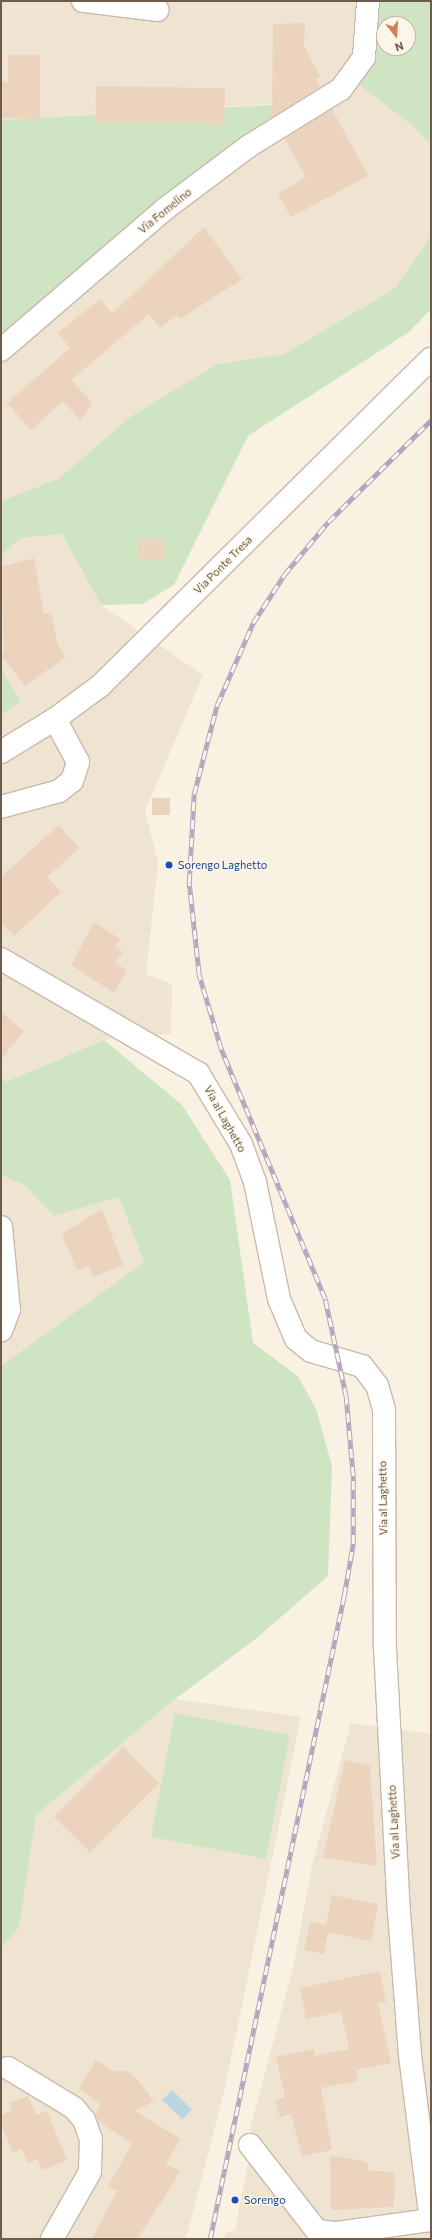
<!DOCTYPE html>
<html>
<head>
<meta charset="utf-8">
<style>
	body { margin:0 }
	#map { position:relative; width:432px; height:2240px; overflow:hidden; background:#f9f2e2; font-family:Commissioner,sans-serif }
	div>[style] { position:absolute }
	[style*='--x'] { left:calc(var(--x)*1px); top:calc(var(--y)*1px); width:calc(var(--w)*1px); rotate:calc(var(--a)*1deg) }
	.residential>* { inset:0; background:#efe4d2 }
	.green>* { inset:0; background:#cee4c3; transform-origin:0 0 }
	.water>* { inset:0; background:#bad7df; transform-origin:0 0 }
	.building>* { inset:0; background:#ebd3bd; transform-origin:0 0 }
	.roads { filter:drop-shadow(1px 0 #c8baab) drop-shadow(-1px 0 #c8baab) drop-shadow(0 1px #c8baab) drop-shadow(0 -1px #c8baab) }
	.minor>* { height:22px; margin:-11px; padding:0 11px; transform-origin:11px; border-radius:11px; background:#fff }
	.secondary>* { height:22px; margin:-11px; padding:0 11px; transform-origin:11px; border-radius:11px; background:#fff }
	.rail>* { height:4.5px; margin-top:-2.25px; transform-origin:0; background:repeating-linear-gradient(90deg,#fcf6e8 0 9px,#b5a3c0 0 18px); box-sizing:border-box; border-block:1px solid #b5a3c0 }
	.dots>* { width:11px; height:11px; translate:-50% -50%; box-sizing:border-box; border:2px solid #fcf6e8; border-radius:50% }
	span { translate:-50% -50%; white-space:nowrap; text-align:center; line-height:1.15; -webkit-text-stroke:3px #fcf6e8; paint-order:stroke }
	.street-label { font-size:11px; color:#6d5b4c }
	.transit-label { font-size:11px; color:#164399 }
	.left { translate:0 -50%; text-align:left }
	.frame { position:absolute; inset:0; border:2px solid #6d5b4c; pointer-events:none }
	.north { position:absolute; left:376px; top:16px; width:40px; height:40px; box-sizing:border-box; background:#fcf6e8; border:1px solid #c3b8aa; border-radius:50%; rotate:163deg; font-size:11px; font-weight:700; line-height:16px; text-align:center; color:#6d5b4c }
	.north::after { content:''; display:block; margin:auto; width:14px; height:18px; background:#d57d55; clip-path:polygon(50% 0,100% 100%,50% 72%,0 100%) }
</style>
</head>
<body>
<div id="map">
	<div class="residential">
		<div style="clip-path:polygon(1px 1px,363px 1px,414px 127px,431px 145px,431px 236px,394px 289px,284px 354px,217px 364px,130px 417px,58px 479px,1px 501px,1px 350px,304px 102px,1px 120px)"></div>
		<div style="clip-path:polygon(62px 534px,101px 605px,203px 675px,145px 811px,158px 862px,146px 974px,172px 984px,171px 1034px,104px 1040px,6px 1082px,1px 1077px,1px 715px,21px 702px,1px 668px,1px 555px,21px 538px)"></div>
		<div style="clip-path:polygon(1px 1175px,23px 1184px,54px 1216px,119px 1197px,144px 1262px,1px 1366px)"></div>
		<div style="clip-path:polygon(175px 1699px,301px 1717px,225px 2088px,186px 2239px,1px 2239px,1px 1947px,19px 1928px,36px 1815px)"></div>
		<div style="clip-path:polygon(351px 1723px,431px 1734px,431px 2239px,224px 2239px,226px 2232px,235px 2230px,249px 2157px,249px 2133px,294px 1964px,312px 1865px)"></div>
	</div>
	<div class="green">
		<div style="clip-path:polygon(evenodd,363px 1px,431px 1px,431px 145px,414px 127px,352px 79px,363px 1px,384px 24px,408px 24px,408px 48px,384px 48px,384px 24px)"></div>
		<div style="clip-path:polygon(320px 102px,1px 350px,1px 120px)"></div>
		<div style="clip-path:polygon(431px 236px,431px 309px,409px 332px,248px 436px,174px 585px,142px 604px,101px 605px,62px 534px,21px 538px,1px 555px,1px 501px,58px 479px,130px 417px,217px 364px,284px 354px,394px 289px)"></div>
		<div style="clip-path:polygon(1px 668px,21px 702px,1px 715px)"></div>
		<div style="clip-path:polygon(104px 1040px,182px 1105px,230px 1180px,253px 1343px,298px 1376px,316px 1409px,332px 1466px,328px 1576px,258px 1637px,175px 1699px,36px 1815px,19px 1928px,1px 1947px,1px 1366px,144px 1262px,119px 1197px,54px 1216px,23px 1184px,1px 1175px,1px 1077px,6px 1082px)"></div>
		<div style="left:175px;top:1713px;width:117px;height:126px;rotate:11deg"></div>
	</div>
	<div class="water">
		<div style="left:172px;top:2090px;width:28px;height:14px;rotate:44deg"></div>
	</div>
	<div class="building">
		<div style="clip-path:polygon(305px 23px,304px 46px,320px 76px,316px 79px,320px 87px,272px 117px,273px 24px)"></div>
		<div style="clip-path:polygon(8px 55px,40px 55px,40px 119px,1px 118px,1px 82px,8px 82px)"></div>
		<div style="left:96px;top:86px;width:129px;height:36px;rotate:1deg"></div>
		<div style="clip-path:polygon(332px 109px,368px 176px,291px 217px,278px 194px,306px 177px,285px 139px)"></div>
		<div style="clip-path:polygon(204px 227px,242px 279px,180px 319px,177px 315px,160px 328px,149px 314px,71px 380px,93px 403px,80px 420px,63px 401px,31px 430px,7px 403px,70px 348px,58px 333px,100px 299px,112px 314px)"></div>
		<div style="left:140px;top:538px;width:26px;height:20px;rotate:9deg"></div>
		<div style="clip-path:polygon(34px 558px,44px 614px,51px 613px,58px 645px,66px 657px,25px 686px,1px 655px,4px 651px,1px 567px)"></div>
		<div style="left:152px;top:798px;width:18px;height:17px"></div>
		<div style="clip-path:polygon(59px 825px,79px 848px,47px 877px,61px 892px,14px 936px,1px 922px,1px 877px)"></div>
		<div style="clip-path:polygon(94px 922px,120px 939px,115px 947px,123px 952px,115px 963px,127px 970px,114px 993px,71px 965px)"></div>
		<div style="clip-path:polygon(1px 1012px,24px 1031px,1px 1059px)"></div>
		<div style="clip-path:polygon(102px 1209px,123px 1265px,93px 1277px,89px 1266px,77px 1270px,62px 1234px)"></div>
		<div style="left:123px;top:1747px;width:51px;height:98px;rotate:45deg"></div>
		<div style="clip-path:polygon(345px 1760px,370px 1766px,377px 1866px,323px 1858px)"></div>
		<div style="clip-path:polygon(332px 1895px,378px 1904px,371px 1941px,328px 1932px,324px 1954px,304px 1950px,310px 1922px,326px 1925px)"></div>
		<div style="clip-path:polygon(380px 1971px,386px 2002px,378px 2003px,391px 2063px,356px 2070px,358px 2081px,321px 2088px,332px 2150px,302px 2156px,291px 2114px,280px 2117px,275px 2100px,285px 2097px,276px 2057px,313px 2049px,315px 2056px,349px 2049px,341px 2012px,306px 2019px,300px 1988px)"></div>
		<div style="clip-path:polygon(96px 2060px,112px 2071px,127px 2071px,137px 2079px,154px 2101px,135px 2111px,181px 2139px,166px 2164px,179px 2171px,175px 2181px,137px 2239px,92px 2239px,117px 2191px,108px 2186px,132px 2144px,98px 2121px,95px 2114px,101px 2104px,79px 2088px)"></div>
		<div style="clip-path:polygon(28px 2096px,36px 2115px,47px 2111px,67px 2160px,42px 2170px,37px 2159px,28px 2163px,22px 2149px,13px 2153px,1px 2124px,1px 2115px,12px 2111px,9px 2103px)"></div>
		<div style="clip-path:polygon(330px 2155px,363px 2161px,369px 2165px,368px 2170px,393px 2172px,396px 2182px,393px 2207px,331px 2210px)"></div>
	</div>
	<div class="roads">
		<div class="minor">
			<div style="--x:83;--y:1;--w:75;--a:6.9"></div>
			<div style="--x:1;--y:350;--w:216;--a:-40.7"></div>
			<div style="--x:165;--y:209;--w:105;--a:-36.9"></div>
			<div style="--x:249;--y:146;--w:108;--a:-31.8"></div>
			<div style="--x:341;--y:89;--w:39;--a:-54"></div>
			<div style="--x:364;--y:57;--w:56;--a:-85.9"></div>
			<div style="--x:1;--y:807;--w:60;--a:-15.4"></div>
			<div style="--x:59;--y:791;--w:16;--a:-38"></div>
			<div style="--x:72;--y:781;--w:20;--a:-72"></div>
			<div style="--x:78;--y:762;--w:49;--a:-118.1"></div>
			<div style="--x:1;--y:959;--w:228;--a:30.1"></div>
			<div style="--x:198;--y:1073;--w:83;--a:58.8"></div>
			<div style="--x:241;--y:1144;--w:40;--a:69.8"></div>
			<div style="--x:255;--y:1182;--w:119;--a:78.4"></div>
			<div style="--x:279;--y:1299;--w:43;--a:67"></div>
			<div style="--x:296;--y:1339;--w:19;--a:39"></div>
			<div style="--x:311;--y:1351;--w:53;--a:16.4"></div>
			<div style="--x:362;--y:1366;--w:24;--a:52"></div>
			<div style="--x:377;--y:1385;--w:26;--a:74"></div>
			<div style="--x:384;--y:1410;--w:238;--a:89.8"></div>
			<div style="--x:385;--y:1648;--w:264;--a:87"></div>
			<div style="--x:399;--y:1912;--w:143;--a:85.6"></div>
			<div style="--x:410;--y:2055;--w:167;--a:82.8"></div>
			<div style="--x:1;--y:1227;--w:83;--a:84.5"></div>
			<div style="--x:9;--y:1310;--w:22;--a:111"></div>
			<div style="--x:8;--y:2068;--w:77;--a:31.2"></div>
			<div style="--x:74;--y:2108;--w:16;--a:50"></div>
			<div style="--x:84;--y:2120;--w:20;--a:70"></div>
			<div style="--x:91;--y:2139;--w:33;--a:92"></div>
			<div style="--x:90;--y:2172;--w:77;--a:119.6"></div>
			<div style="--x:250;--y:2145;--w:109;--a:52.1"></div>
			<div style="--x:317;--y:2231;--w:20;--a:6"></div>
			<div style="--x:337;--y:2233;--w:95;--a:-7.9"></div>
		</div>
		<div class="secondary">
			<div style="--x:1;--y:752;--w:63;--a:-31.4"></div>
			<div style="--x:55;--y:719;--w:56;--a:-36.3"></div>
			<div style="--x:100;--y:686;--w:465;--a:-44.7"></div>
		</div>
	</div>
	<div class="rail">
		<div style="--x:210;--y:2239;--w:657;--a:-78.23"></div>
		<div style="--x:344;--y:1596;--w:53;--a:-80.2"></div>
		<div style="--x:353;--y:1544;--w:68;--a:-90"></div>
		<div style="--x:353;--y:1476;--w:79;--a:-95.1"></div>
		<div style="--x:346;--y:1397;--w:100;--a:-102.1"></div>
		<div style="--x:325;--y:1299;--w:271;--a:-112.6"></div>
		<div style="--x:221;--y:1049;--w:77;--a:-106.6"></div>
		<div style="--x:199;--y:975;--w:93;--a:-96.2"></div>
		<div style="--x:189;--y:883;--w:89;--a:-86.8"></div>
		<div style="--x:194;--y:794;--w:92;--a:-75.5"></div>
		<div style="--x:217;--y:705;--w:90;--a:-66.3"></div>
		<div style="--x:253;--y:623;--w:57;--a:-57.1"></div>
		<div style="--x:284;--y:575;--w:69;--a:-50.3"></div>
		<div style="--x:328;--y:522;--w:145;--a:-44.7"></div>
	</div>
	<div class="dots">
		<div style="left:169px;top:865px;background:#1a4fb4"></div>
		<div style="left:235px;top:2200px;background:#1a4fb4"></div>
	</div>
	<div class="street-label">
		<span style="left:165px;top:211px;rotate:-39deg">Via Fomelino</span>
		<span style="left:223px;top:565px;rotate:-45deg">Via Ponte Tresa</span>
		<span style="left:225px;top:1119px;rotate:61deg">Via al Laghetto</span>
		<span style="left:383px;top:1498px;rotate:-91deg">Via al Laghetto</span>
		<span style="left:394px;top:1822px;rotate:-93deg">Via al Laghetto</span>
	</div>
	<div class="transit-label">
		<span class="left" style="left:178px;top:865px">Sorengo Laghetto</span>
		<span class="left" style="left:244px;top:2200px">Sorengo</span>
	</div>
	<div class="frame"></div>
	<div class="north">N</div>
</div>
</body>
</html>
